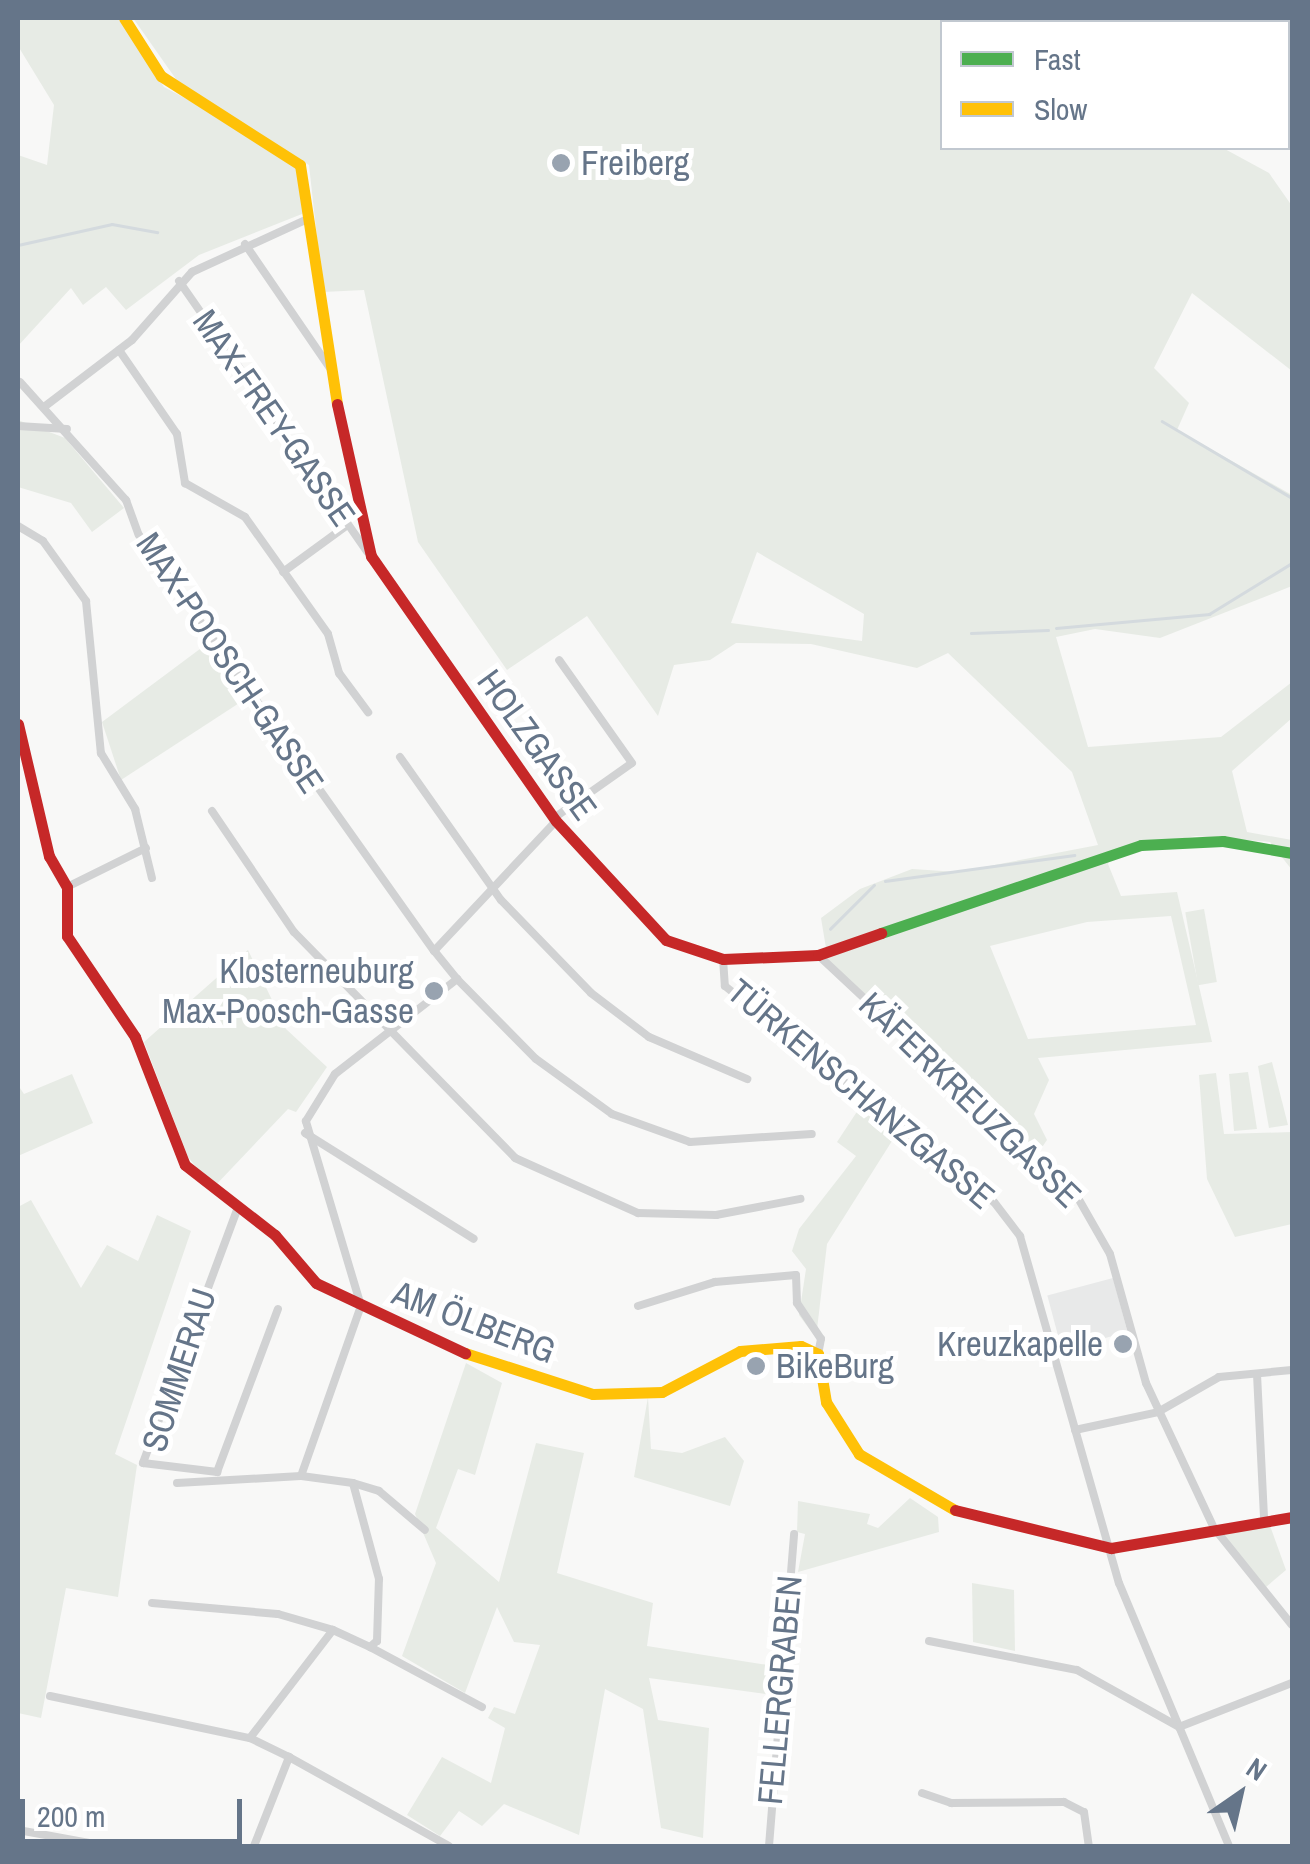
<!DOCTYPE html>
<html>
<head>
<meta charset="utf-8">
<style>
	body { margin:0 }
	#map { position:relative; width:1310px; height:1864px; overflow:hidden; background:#f8f8f7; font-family:"Archivo Narrow",sans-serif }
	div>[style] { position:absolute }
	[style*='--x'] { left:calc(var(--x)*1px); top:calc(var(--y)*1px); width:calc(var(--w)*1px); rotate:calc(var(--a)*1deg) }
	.built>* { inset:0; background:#e8e9e9; transform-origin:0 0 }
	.green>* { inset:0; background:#e7ebe5; transform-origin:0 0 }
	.stream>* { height:2.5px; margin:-1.25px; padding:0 1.25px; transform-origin:1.25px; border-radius:1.25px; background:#d4dade }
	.street>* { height:8px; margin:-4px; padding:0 4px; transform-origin:4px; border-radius:4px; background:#d1d2d3 }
	.fast>* { height:11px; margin:-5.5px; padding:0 5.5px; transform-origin:5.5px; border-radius:5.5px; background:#4caf50 }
	.slow>* { height:11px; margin:-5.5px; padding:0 5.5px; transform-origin:5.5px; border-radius:5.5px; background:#ffc107 }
	.jam>* { height:11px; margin:-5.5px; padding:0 5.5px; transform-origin:5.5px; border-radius:5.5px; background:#c62828 }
	.dots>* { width:28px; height:28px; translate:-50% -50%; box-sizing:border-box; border:5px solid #fff; border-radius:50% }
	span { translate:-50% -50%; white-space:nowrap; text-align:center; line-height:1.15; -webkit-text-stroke:10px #fff; paint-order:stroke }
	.poi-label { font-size:35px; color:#657589 }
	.left { translate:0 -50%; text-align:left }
	.right { translate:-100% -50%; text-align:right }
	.street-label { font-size:35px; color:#657589 }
	.frame { position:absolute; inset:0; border:20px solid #657589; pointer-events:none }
	.legend { position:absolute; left:940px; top:20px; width:350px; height:130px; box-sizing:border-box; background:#fff; border:2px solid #c1c8d0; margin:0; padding:12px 18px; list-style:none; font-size:30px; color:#657589 }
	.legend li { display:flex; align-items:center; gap:20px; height:50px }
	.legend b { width:50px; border:2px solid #c1c8d0 }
	.north { position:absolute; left:1190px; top:1744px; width:100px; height:100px; -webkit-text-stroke:8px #fff; paint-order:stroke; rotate:34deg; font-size:28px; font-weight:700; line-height:40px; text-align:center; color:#657589 }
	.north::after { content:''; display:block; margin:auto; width:35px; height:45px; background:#657589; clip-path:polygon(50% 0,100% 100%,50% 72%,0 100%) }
	.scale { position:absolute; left:20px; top:1799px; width:222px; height:45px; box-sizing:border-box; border:5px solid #657589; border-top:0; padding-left:12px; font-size:30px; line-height:35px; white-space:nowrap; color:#657589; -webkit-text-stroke:8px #fff; paint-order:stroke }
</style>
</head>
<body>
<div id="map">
	<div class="built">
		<div style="left:1113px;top:1278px;width:56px;height:68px;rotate:75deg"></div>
	</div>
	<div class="green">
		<div style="clip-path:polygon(18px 18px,120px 18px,164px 87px,269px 143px,301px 173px,307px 212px,199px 255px,126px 310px,106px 287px,83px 305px,71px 288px,18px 346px,18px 155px,47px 165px,54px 105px,18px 46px)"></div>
		<div style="clip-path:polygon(evenodd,133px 18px,1126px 18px,942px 22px,942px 148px,1223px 148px,1269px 173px,1292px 206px,1292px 371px,1192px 293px,1154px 368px,1189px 403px,1177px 430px,1292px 495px,1292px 586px,1160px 638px,1095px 629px,1056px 637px,1088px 747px,1221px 737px,1292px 682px,1292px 718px,1232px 771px,1247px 832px,1292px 840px,1292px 870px,1270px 842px,1196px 836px,1112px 851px,1108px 864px,1121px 896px,1177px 892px,1212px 1042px,1038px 1058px,1049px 1080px,1034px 1114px,1047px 1140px,1038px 1153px,828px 960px,821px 918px,860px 889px,912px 869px,958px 872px,1098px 845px,1072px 772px,948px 653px,917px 668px,811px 644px,736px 643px,710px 660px,674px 665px,658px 716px,587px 616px,507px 670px,418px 542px,364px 290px,323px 292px,309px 165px,178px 82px,133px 18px,757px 552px,864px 614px,862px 641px,731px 623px,757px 552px,133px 18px,1171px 916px,1196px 1025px,1028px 1039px,990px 946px,1087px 922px,1171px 916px)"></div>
		<div style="clip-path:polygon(18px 420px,65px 438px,124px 508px,92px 532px,71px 503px,18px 487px)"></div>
		<div style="clip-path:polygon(212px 640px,250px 696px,121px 780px,102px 722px)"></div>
		<div style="left:1204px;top:909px;width:74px;height:19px;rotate:80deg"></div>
		<div style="clip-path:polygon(248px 950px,286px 1029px,327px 1067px,296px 1112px,288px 1109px,213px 1188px,188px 1157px,144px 1042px)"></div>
		<div style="clip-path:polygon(1272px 1062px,1288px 1125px,1269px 1128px,1258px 1066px)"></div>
		<div style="clip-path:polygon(1248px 1072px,1257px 1129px,1234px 1131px,1229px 1074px)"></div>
		<div style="clip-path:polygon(1216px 1073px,1224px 1134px,1292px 1132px,1292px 1224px,1235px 1237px,1207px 1179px,1199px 1075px)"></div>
		<div style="clip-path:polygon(72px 1074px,93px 1123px,18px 1156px,18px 1085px,24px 1094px)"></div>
		<div style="clip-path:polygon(862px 1104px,897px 1133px,827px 1244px,816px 1338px,799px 1315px,806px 1269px,792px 1251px,799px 1229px,856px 1156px,837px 1142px)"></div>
		<div style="clip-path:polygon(31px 1200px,81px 1288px,107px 1245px,138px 1261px,157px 1215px,191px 1231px,115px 1454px,137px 1465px,118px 1597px,66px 1588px,41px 1718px,18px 1713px,18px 1207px)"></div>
		<div style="clip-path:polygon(466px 1363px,502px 1383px,475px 1475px,458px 1469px,436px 1528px,499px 1582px,536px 1443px,584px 1453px,557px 1573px,653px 1603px,647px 1646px,774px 1666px,773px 1695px,649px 1678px,658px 1720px,709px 1728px,703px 1838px,661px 1828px,643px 1709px,605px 1689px,579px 1835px,504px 1804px,482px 1826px,459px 1811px,440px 1836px,407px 1815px,442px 1757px,491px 1783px,505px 1728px,488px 1718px,494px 1707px,515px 1714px,540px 1645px,514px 1642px,497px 1607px,465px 1693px,402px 1656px,436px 1563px,415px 1514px)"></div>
		<div style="clip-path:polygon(648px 1397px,651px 1449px,682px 1453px,725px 1437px,744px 1461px,730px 1506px,634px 1477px)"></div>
		<div style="clip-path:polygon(910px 1498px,938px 1517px,939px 1532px,798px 1572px,805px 1534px,797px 1532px,798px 1501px,870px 1514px,867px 1524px,878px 1528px)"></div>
		<div style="clip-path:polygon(1269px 1523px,1286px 1570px,1266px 1587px,1221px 1532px)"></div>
		<div style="clip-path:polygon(972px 1583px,1014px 1590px,1015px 1651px,973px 1642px)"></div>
	</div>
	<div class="stream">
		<div style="--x:18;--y:245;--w:96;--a:-12.6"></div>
		<div style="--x:112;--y:224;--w:46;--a:10.1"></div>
		<div style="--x:1162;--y:421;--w:151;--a:30.6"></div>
		<div style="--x:1056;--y:628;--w:154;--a:-5.2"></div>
		<div style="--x:1209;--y:614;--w:97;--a:-31.6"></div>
		<div style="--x:971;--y:633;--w:77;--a:-2.2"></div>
		<div style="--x:885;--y:881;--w:191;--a:-7.8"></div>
		<div style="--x:830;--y:929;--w:62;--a:-45"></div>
	</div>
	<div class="street">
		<div style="--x:245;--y:244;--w:150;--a:55.6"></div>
		<div style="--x:179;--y:281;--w:329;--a:55.2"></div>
		<div style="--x:119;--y:350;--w:102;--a:55.4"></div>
		<div style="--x:177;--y:434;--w:50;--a:80.7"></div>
		<div style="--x:185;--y:483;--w:69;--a:29.5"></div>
		<div style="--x:245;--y:517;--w:143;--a:54.6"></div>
		<div style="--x:328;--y:634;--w:41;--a:74.2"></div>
		<div style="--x:339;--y:673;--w:49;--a:53.4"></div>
		<div style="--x:20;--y:382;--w:159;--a:48.1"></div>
		<div style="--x:126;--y:500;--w:37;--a:70"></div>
		<div style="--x:139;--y:535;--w:510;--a:54.66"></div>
		<div style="--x:44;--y:407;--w:111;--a:-37.3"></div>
		<div style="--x:132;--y:340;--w:91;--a:-48.6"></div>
		<div style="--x:192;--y:272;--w:128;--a:-24.6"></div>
		<div style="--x:18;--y:426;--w:49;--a:3.5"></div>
		<div style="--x:18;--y:526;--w:29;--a:31"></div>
		<div style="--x:43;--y:541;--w:74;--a:54.4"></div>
		<div style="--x:86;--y:601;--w:153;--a:84.4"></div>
		<div style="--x:101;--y:753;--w:66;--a:58.7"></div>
		<div style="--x:135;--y:809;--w:71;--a:76.2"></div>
		<div style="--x:283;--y:572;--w:78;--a:-36.1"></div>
		<div style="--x:400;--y:757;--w:175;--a:54.8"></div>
		<div style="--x:501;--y:900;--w:129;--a:45.9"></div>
		<div style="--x:591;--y:993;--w:73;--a:37.2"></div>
		<div style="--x:649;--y:1037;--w:107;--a:23.2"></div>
		<div style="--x:212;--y:811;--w:146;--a:55.9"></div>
		<div style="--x:294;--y:932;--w:316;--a:45.6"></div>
		<div style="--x:515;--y:1158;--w:135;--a:24.1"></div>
		<div style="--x:638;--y:1213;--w:78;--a:1.5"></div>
		<div style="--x:716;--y:1215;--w:86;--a:-10.8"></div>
		<div style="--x:554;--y:818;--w:95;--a:-35.2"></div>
		<div style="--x:632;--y:763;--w:126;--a:-125.3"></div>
		<div style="--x:67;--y:887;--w:88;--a:-26.3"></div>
		<div style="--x:818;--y:955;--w:356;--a:43.1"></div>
		<div style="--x:1078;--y:1198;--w:64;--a:60.3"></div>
		<div style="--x:1110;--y:1254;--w:134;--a:74.4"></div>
		<div style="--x:1146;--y:1383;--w:160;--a:64.9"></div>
		<div style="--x:1214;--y:1528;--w:124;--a:51.2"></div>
		<div style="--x:723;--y:959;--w:27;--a:86"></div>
		<div style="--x:725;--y:986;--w:345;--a:38.8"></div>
		<div style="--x:994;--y:1202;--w:43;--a:52.6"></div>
		<div style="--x:1020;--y:1236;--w:361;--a:74.1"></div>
		<div style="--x:1119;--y:1583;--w:285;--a:67.3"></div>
		<div style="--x:457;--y:979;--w:112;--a:45.4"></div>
		<div style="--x:536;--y:1059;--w:94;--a:35.9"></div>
		<div style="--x:612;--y:1114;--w:83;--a:19.7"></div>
		<div style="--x:690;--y:1142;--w:122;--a:-3.8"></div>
		<div style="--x:305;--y:1133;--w:199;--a:32.1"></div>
		<div style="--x:237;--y:1210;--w:270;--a:110.4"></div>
		<div style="--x:143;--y:1463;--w:75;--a:6.9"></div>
		<div style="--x:217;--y:1472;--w:174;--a:-69.5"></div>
		<div style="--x:638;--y:1306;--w:81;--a:-17.3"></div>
		<div style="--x:715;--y:1282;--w:81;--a:-4.9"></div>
		<div style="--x:796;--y:1275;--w:28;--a:88"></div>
		<div style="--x:797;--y:1303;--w:43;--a:56.3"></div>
		<div style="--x:821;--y:1339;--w:15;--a:101"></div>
		<div style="--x:1257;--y:1374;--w:145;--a:87.2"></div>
		<div style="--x:1075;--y:1430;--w:85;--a:-12.2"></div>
		<div style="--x:1158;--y:1412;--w:70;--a:-29.8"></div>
		<div style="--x:1219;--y:1377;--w:73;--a:-5.5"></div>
		<div style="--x:177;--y:1483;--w:124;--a:-3.2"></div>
		<div style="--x:353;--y:1483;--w:27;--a:17"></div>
		<div style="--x:379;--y:1491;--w:60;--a:40.3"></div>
		<div style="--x:152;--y:1603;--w:126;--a:5"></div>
		<div style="--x:278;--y:1614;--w:57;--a:16.2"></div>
		<div style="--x:929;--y:1641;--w:151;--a:11.1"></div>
		<div style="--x:1077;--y:1670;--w:117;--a:29.2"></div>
		<div style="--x:1179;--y:1727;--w:121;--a:-21.3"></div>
		<div style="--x:370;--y:1647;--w:127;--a:28.2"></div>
		<div style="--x:50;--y:1696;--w:204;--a:11.9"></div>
		<div style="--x:289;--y:1757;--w:183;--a:29.1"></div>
		<div style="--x:922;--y:1793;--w:31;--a:19"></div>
		<div style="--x:951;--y:1803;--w:113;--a:-0.5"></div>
		<div style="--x:1064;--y:1802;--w:22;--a:27"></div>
		<div style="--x:1084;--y:1812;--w:34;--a:82"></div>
		<div style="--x:18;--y:1830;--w:89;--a:10.3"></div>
		<div style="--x:254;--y:1846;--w:96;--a:-68.5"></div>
		<div style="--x:289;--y:1757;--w:43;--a:-154"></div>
		<div style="--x:250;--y:1738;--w:136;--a:-52.5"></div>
		<div style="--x:333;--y:1630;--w:41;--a:24.7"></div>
		<div style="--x:370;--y:1647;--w:9;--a:-41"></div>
		<div style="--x:377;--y:1641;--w:62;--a:-88.2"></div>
		<div style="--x:379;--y:1579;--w:99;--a:-105.2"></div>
		<div style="--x:353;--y:1483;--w:52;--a:-172.3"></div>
		<div style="--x:301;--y:1476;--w:180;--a:-70.6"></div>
		<div style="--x:361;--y:1306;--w:193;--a:-106.6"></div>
		<div style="--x:306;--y:1121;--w:55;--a:-58.3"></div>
		<div style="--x:335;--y:1074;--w:155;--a:-37.9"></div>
		<div style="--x:457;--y:979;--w:36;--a:-129"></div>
		<div style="--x:434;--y:951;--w:178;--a:-46.8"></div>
		<div style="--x:769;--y:1846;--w:313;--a:-85.4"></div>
	</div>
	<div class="fast">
		<div style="--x:881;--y:933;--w:274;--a:-18.7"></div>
		<div style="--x:1141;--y:845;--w:82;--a:-2.8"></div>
		<div style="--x:1223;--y:841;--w:70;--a:9.9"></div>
	</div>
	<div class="slow">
		<div style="--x:124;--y:18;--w:69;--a:57.5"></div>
		<div style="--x:161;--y:76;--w:165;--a:32.6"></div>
		<div style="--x:300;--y:165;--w:242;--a:81.2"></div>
		<div style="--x:465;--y:1353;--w:134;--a:17.8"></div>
		<div style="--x:593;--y:1394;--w:69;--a:-1.7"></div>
		<div style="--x:662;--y:1392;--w:88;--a:-27.7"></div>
		<div style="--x:740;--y:1351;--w:61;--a:-4.7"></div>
		<div style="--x:801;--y:1346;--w:19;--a:25"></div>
		<div style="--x:818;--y:1354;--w:49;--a:80.5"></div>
		<div style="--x:826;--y:1402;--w:62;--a:57.6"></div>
		<div style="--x:859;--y:1454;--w:111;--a:30.3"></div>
	</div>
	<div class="jam">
		<div style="--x:337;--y:404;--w:156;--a:77.4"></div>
		<div style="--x:371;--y:556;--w:323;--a:55.1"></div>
		<div style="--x:556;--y:821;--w:162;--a:47.3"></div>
		<div style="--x:666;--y:940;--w:60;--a:18.4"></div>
		<div style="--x:723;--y:959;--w:95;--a:-2.4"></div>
		<div style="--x:818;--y:955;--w:67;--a:-19.2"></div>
		<div style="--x:18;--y:724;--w:136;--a:76.8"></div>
		<div style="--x:49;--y:856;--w:36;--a:60"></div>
		<div style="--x:67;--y:887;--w:49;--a:90"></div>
		<div style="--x:67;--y:936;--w:122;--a:56"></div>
		<div style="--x:135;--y:1037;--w:137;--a:68.7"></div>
		<div style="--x:185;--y:1165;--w:114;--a:37.9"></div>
		<div style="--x:275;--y:1235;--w:63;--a:49.5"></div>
		<div style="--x:316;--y:1283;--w:165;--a:25.2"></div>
		<div style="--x:955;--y:1510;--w:161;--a:13.7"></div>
		<div style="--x:1111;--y:1548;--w:184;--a:-9.7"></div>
	</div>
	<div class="dots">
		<div style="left:561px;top:163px;background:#98a3b0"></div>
		<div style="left:434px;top:991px;background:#98a3b0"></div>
		<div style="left:1123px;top:1344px;background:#98a3b0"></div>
		<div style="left:756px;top:1366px;background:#98a3b0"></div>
	</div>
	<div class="poi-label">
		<span class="left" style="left:581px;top:163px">Freiberg</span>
		<span class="right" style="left:414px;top:991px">Klosterneuburg<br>Max-Poosch-Gasse</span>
		<span class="right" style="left:1103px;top:1344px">Kreuzkapelle</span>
		<span class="left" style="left:776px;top:1366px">BikeBurg</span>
	</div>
	<div class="street-label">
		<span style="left:274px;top:418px;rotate:55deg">MAX-FREY-GASSE</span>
		<span style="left:230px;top:663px;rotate:56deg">MAX-POOSCH-GASSE</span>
		<span style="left:537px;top:745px;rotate:54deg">HOLZGASSE</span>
		<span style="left:861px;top:1094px;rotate:40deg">TÜRKENSCHANZGASSE</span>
		<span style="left:970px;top:1100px;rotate:44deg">KÄFERKREUZGASSE</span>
		<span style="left:474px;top:1322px;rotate:21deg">AM ÖLBERG</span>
		<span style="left:179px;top:1370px;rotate:-72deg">SOMMERAU</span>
		<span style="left:780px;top:1690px;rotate:-85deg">FELLERGRABEN</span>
	</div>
	<div class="frame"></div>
	<ul class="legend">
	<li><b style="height:12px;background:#4caf50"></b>Fast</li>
	<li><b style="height:12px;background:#ffc107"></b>Slow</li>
	</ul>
	<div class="north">N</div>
	<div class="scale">200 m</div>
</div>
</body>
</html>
